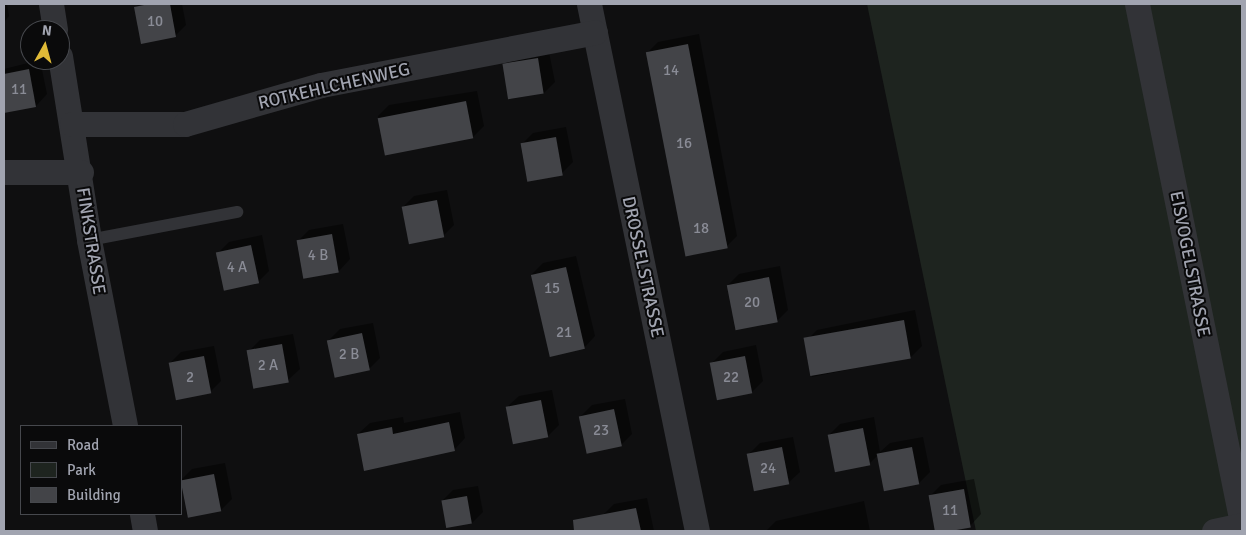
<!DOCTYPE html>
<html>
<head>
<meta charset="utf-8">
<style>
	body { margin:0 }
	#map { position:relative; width:1246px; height:535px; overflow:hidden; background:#0f0f10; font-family:Signika,sans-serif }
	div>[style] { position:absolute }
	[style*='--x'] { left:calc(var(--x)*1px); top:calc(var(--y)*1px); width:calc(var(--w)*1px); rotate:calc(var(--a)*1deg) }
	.green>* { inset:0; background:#1e241f }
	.shadow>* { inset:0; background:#0007 }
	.building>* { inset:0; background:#434448; transform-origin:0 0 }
	.lane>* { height:12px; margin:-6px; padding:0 6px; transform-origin:6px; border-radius:6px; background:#323337 }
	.street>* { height:25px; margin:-12.5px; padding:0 12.5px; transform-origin:12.5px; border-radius:12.5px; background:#323337 }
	span { translate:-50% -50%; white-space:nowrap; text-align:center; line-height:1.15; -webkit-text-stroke:4px #0a0a0b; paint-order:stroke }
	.number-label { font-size:15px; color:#8a8c96 }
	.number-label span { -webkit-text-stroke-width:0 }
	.street-label { font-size:18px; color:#a1a4b0 }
	.frame { position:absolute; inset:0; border:5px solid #a1a4b0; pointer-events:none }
	.legend { position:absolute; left:20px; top:425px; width:162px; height:90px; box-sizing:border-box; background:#0a0a0b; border:1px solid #46484d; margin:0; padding:6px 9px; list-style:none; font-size:15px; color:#a1a4b0 }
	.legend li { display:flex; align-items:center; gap:10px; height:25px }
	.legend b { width:25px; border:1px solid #46484d }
	.north { position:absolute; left:20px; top:20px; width:50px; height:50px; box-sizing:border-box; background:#0a0a0b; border:1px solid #46484d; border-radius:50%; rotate:7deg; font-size:14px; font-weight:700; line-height:20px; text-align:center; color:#a1a4b0 }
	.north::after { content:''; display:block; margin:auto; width:18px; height:22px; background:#e0ba37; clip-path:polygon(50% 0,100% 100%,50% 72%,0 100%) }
</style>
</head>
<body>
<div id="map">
	<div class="green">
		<div style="clip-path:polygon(867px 4px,1242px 4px,1242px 531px,976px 531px)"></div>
	</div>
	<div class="shadow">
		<div style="clip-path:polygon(4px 4px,7px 4px,9px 16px,4px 22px)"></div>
		<div style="clip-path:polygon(139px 4px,182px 4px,186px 25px,175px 36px,135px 7px)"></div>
		<div style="clip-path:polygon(699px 34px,737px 236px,726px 247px,647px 53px,658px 42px)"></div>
		<div style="clip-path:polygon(548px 47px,555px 82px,544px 93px,511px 99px,504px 65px,515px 54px)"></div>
		<div style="clip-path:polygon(40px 60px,47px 94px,36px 106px,4px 112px,4px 69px)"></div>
		<div style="clip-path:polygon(477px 91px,484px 126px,473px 137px,385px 151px,378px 116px,389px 105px)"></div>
		<div style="clip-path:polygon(566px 127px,573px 162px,562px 173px,522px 144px,533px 133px)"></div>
		<div style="clip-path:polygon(447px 190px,454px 225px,443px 236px,403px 207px,414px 196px)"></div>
		<div style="clip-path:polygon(343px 224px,350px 259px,339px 271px,298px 241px,309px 230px)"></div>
		<div style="clip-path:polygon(262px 235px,269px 271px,258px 282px,218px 253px,229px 242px)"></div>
		<div style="clip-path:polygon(576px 256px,595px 336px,584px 348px,532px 274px,543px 263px)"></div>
		<div style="clip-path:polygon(780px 266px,788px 310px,777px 321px,728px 285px,739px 274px)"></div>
		<div style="clip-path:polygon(915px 310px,922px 346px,911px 357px,812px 377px,806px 341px,817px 330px)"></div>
		<div style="clip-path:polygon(373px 323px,380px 358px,369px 369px,329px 340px,340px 329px)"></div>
		<div style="clip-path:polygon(293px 334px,300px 369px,288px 380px,249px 351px,260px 340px)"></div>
		<div style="clip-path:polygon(756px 345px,763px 381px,752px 392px,712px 363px,723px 352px)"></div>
		<div style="clip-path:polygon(214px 346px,221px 381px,210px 392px,170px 363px,181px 352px)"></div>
		<div style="clip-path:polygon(552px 390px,559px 425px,548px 436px,507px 407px,519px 396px)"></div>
		<div style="clip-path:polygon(625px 399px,632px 434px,621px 445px,581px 416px,592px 405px)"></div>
		<div style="clip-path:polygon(460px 412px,465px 438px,454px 450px,358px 434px,370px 423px,403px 417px,404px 423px)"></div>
		<div style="clip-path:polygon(874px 417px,880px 452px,890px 443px,923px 437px,930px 472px,919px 483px,879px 454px,869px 464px,829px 435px,840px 424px)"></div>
		<div style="clip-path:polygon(793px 437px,800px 472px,788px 483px,749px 454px,760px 443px)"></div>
		<div style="clip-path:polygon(225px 463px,232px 499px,221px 510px,187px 516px,181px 480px,192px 469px)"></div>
		<div style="clip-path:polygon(974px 479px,981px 514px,970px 526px,937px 531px,930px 496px,941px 485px)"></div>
		<div style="clip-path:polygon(478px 486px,483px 512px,472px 523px,442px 501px,453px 490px)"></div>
		<div style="clip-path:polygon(647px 498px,654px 531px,606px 531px,603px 515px,614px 504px)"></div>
		<div style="clip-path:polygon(864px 501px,870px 531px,766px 531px,776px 521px)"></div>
	</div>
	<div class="building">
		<div style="clip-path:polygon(149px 4px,170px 4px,176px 37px,141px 44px,134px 7px)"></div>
		<div style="left:688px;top:44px;width:208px;height:43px;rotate:79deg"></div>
		<div style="left:538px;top:58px;width:36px;height:36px;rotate:81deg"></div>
		<div style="clip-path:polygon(29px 69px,36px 107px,4px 113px,4px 74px)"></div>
		<div style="left:466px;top:101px;width:38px;height:90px;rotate:79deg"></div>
		<div style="left:556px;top:137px;width:39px;height:36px;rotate:80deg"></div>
		<div style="left:437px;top:200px;width:38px;height:36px;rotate:79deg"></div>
		<div style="left:332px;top:234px;width:39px;height:36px;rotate:80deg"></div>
		<div style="left:251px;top:245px;width:39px;height:36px;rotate:78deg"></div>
		<div style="left:566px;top:267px;width:84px;height:36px;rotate:77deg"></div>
		<div style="left:769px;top:277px;width:46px;height:43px;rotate:79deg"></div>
		<div style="left:904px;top:320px;width:39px;height:102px;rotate:80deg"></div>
		<div style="left:362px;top:333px;width:38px;height:36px;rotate:78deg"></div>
		<div style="left:282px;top:344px;width:39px;height:36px;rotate:80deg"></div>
		<div style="left:204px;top:356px;width:38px;height:36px;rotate:79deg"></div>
		<div style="left:745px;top:356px;width:38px;height:36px;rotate:79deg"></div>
		<div style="left:541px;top:400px;width:38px;height:36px;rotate:79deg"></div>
		<div style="left:614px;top:409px;width:38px;height:36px;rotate:78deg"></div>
		<div style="clip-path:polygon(449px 422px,455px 451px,364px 471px,357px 434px,392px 427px,393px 434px)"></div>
		<div style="left:863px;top:428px;width:38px;height:36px;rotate:79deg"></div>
		<div style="left:782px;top:447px;width:38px;height:36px;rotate:79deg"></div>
		<div style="left:912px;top:447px;width:38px;height:36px;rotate:79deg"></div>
		<div style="left:214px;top:474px;width:38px;height:34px;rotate:79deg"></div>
		<div style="left:964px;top:489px;width:39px;height:36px;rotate:80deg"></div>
		<div style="left:467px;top:496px;width:28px;height:26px;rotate:80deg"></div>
		<div style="clip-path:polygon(636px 508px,641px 531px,574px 531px,573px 520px)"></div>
	</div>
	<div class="lane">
		<div style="--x:89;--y:240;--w:151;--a:-10.7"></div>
	</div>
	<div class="street">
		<div style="--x:51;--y:4;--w:26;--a:81"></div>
		<div style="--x:589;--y:4;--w:538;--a:78.42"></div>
		<div style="--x:1137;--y:4;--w:530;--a:78.56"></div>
		<div style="--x:60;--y:56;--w:186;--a:81"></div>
		<div style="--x:89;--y:240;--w:189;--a:79"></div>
		<div style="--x:72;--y:124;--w:113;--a:0"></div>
		<div style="--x:185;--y:124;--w:141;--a:-16"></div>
		<div style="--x:321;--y:85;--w:279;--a:-10.9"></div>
		<div style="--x:4;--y:172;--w:77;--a:0"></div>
		<div style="--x:142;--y:514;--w:17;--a:80"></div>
		<div style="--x:1214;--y:531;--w:29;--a:-12"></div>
	</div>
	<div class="number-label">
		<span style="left:155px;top:22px">10</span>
		<span style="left:671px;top:71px">14</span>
		<span style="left:19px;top:90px">11</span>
		<span style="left:684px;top:144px">16</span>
		<span style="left:701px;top:229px">18</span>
		<span style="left:318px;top:256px">4 B</span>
		<span style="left:237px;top:268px">4 A</span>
		<span style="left:552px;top:289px">15</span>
		<span style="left:752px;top:303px">20</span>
		<span style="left:564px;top:333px">21</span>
		<span style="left:349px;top:355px">2 B</span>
		<span style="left:268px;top:366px">2 A</span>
		<span style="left:190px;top:378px">2</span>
		<span style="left:731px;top:378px">22</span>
		<span style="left:601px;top:431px">23</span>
		<span style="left:768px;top:469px">24</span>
		<span style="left:950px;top:511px">11</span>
	</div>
	<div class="street-label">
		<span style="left:334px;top:86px;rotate:-13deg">ROTKEHLCHENWEG</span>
		<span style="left:91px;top:241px;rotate:81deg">FINKSTRASSE</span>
		<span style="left:1190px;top:264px;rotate:79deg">EISVOGELSTRASSE</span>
		<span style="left:643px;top:267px;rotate:78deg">DROSSELSTRASSE</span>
	</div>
	<div class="frame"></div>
	<ul class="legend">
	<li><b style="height:6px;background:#323337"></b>Road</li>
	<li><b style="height:14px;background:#1e241f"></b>Park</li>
	<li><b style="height:14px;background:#434448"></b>Building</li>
	</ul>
	<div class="north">N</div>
</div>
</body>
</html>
